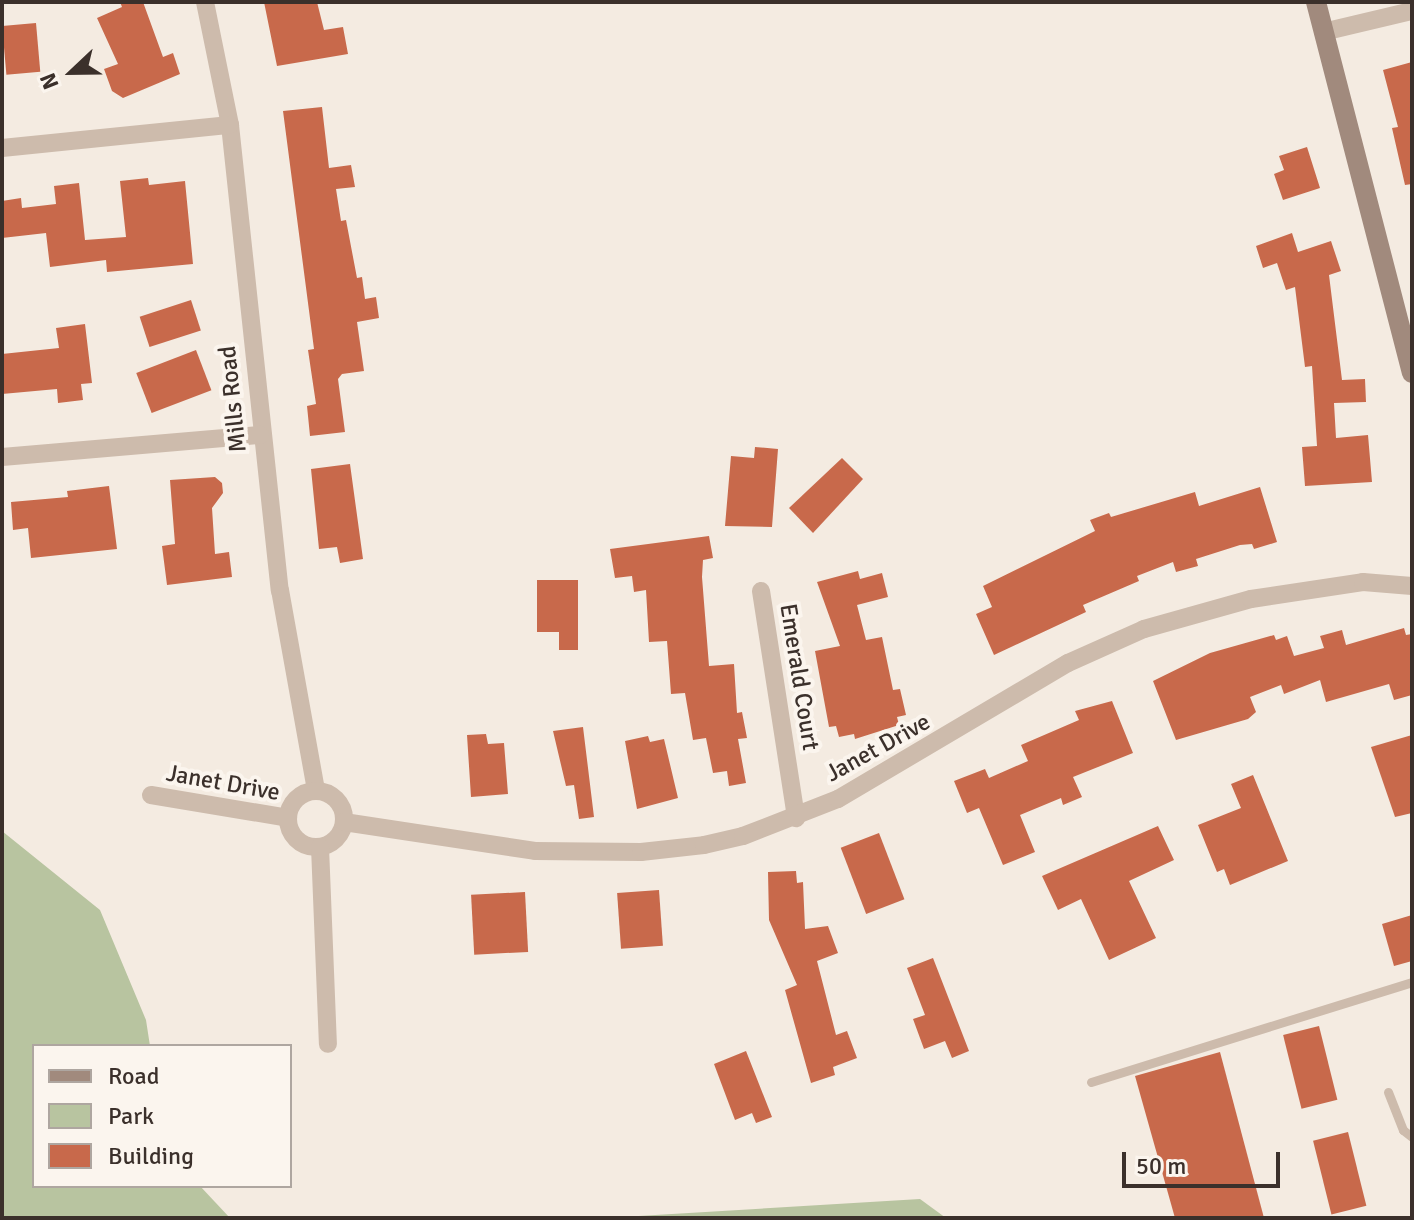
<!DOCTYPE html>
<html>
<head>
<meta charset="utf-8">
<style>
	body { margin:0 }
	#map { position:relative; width:1414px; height:1220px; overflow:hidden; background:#f4ebe1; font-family:Signika,sans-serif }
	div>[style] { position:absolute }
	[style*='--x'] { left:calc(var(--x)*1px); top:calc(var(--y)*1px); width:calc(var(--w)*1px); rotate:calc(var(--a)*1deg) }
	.green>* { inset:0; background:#b8c4a0 }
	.building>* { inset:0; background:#c8694b; transform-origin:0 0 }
	.service>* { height:9px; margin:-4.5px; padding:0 4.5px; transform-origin:4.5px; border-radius:4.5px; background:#cdbbac }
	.minor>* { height:18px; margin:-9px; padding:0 9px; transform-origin:9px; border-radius:9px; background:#cdbbac }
	.minor>.ring { margin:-9px; padding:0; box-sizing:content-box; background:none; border:18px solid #cdbbac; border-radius:50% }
	.secondary>* { height:20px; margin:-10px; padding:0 10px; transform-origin:10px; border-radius:10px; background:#a18a7d }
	span { translate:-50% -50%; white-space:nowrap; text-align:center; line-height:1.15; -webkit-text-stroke:8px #fbf5ee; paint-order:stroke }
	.street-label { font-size:24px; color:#3b302b }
	.frame { position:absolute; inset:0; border:4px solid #3b302b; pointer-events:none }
	.legend { position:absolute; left:32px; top:1044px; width:260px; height:144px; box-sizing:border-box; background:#fbf5ee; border:2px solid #aea6a0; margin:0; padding:10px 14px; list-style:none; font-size:24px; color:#3b302b }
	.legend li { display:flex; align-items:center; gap:16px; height:40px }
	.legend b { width:40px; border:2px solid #aea6a0 }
	.north { position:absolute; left:32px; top:32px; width:80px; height:80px; -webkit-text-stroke:6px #fbf5ee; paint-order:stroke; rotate:248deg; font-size:22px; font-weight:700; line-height:32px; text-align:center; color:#3b302b }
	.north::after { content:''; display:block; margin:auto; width:28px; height:36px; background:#3b302b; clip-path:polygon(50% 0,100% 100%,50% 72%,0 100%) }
	.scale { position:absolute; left:1122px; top:1152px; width:158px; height:36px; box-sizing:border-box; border:4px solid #3b302b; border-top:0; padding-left:10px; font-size:24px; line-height:28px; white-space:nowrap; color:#3b302b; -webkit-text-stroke:6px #fbf5ee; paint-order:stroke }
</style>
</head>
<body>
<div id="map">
	<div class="green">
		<div style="clip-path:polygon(2px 831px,100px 910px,146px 1020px,150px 1046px,34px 1046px,34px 1186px,200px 1186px,230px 1218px,2px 1218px)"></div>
		<div style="clip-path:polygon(920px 1199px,946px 1218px,605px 1218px)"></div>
	</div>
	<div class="building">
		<div style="clip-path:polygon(120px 2px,143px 2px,163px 57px,173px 53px,180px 74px,123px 98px,112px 91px,104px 69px,118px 64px,97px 18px,122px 7px)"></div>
		<div style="clip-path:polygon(264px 2px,317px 2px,324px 30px,343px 27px,348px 54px,277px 66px)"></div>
		<div style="left:36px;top:23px;width:49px;height:34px;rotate:85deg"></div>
		<div style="clip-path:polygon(1412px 62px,1412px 184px,1405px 185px,1392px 128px,1398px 127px,1383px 70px)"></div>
		<div style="clip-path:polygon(322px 107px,329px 168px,351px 165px,355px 187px,336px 189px,341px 221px,346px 220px,357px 278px,362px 277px,365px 299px,376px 297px,379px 318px,357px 322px,364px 371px,342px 374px,338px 379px,345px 432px,310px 436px,307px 406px,316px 404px,308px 350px,314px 349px,283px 111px)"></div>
		<div style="clip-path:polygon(1307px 147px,1320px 188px,1283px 200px,1274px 174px,1284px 170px,1279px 156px)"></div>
		<div style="clip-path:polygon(148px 178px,149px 185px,185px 181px,193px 264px,107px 272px,106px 260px,50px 267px,46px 233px,2px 238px,2px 201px,21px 198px,22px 208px,56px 204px,54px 186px,79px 183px,85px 240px,126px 237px,120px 181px)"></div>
		<div style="clip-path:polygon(1292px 233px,1298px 252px,1331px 241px,1341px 271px,1329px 275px,1342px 380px,1365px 379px,1366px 402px,1334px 403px,1336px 438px,1368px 435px,1372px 482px,1305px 486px,1302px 447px,1317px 446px,1312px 366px,1305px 367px,1295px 287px,1286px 290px,1277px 263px,1263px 268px,1256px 246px)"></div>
		<div style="left:191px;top:300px;width:32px;height:54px;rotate:72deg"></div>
		<div style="clip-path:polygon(85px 324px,92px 383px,81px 384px,83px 400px,58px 403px,57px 389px,2px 394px,2px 354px,59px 348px,56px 328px)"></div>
		<div style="left:196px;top:350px;width:43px;height:64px;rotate:69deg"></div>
		<div style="clip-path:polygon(755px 447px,778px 449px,772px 527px,725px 526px,731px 456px,754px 458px)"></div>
		<div style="clip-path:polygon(842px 458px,863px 479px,813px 533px,789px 508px)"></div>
		<div style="clip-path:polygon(350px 464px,363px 559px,340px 563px,337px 547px,319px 549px,311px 469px)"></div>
		<div style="clip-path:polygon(215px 477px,222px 483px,223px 493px,212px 508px,215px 554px,229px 552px,232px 577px,167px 585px,162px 546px,175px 544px,170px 480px)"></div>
		<div style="clip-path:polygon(109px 486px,117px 549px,31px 558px,28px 528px,13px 530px,11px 502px,68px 497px,67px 491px)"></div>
		<div style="clip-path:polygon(1260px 487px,1277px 542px,1254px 549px,1252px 544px,1240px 545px,1196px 559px,1198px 566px,1176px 572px,1173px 562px,1137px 576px,1139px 581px,1083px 605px,1086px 612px,994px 655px,976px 614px,992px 607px,983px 586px,1095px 531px,1090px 520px,1109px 513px,1111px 517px,1195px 492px,1199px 506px)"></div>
		<div style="clip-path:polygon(709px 536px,713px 558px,703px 560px,702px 577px,709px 666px,734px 664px,737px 713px,742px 712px,747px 738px,738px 739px,746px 783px,729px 786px,727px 771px,713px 773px,706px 738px,693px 740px,685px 693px,671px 694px,667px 641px,649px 642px,646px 590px,634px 592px,632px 576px,615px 578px,610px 549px)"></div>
		<div style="clip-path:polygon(858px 571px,860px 579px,882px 573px,888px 597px,857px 605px,866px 640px,882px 637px,893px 690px,900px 689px,906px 715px,897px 717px,899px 725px,855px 739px,854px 734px,839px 737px,836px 726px,829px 727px,815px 651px,840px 646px,817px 582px)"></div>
		<div style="clip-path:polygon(537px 580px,578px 580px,578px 650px,559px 650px,559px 632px,537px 632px)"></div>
		<div style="clip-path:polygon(1404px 628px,1406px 635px,1412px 634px,1412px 695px,1394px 700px,1389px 684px,1326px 702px,1320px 680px,1284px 694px,1281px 685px,1250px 697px,1256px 712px,1248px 719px,1176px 740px,1153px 681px,1210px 653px,1274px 635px,1276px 640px,1287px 636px,1294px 656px,1324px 648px,1320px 636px,1342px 630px,1346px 645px)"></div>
		<div style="clip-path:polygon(1112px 701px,1133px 753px,1073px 777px,1082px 797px,1063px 805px,1061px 798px,1020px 815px,1035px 852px,1003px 865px,979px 808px,967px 813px,954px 781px,985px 769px,989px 778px,1028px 761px,1021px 745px,1079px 720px,1075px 711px)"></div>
		<div style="clip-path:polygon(583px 727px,594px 817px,579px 819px,574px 785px,566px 786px,553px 731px)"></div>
		<div style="clip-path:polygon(486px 734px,488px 744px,504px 743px,508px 794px,471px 797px,467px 735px)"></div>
		<div style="clip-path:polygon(1412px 735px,1412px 813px,1395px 817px,1371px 747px)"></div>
		<div style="clip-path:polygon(648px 736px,650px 742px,664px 739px,678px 798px,637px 809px,625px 741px)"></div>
		<div style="clip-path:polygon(1253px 775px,1288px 861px,1230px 885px,1224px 869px,1217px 872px,1198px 825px,1241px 808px,1231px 784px)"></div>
		<div style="clip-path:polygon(1158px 826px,1174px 860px,1129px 881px,1156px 938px,1109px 960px,1081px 899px,1058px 910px,1042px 876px)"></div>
		<div style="left:879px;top:833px;width:71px;height:41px;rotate:69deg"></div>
		<div style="clip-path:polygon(796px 871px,797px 883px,803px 882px,805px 929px,828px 926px,838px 953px,817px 961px,836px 1035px,847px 1031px,857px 1058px,833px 1067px,835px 1075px,811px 1083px,785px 990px,797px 985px,769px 920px,768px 872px)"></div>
		<div style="left:659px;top:890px;width:56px;height:42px;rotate:86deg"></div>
		<div style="left:525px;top:892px;width:60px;height:54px;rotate:87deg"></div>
		<div style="clip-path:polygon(1412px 915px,1412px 961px,1394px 966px,1382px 924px)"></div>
		<div style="clip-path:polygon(933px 958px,969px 1051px,952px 1058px,945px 1041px,924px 1049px,913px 1019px,925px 1015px,907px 968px)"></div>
		<div style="left:1319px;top:1026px;width:76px;height:37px;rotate:76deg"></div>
		<div style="clip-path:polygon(746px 1051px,772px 1117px,756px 1123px,752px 1113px,735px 1120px,714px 1064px)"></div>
		<div style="clip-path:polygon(1220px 1052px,1264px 1218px,1175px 1218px,1135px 1076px)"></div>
		<div style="left:1348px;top:1132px;width:76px;height:36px;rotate:76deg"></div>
	</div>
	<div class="service">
		<div style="--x:1091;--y:1082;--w:336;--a:-17.3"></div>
		<div style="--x:1388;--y:1092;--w:41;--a:68.5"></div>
		<div style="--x:1403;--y:1130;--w:11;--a:38"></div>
	</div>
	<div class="minor">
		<div style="--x:205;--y:2;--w:126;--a:78.5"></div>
		<div style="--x:230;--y:125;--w:468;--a:83.9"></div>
		<div style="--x:280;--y:590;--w:204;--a:79.8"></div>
		<div style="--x:1323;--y:32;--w:91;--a:-13.3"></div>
		<div style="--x:2;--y:148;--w:229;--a:-5.8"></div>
		<div style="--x:2;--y:457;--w:259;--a:-4.9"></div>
		<div style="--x:761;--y:591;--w:230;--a:81.2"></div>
		<div class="ring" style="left:288px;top:791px;width:38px;height:38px"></div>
		<div style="--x:151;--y:795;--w:139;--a:9.5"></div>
		<div style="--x:344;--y:822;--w:193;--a:8.6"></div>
		<div style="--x:535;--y:851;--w:106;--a:0.5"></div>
		<div style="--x:641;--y:852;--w:63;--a:-6.3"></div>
		<div style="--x:704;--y:845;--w:40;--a:-13"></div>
		<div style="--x:743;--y:836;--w:102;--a:-21.3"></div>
		<div style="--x:838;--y:799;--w:267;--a:-30.6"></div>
		<div style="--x:1068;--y:663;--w:83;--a:-24.1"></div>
		<div style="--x:1144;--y:629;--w:111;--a:-15.7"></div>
		<div style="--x:1251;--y:599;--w:113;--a:-8.6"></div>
		<div style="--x:1363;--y:582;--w:49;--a:4.7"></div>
		<div style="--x:320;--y:847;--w:197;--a:87.7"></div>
	</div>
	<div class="secondary">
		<div style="--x:1316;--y:2;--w:383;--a:75.5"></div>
	</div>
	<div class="street-label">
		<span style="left:233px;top:399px;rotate:-96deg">Mills Road</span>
		<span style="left:799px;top:677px;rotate:81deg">Emerald Court</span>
		<span style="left:878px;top:748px;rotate:-29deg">Janet Drive</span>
		<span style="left:223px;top:783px;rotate:10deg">Janet Drive</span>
	</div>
	<div class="frame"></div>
	<ul class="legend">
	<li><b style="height:10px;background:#a18a7d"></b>Road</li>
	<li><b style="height:22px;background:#b8c4a0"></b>Park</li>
	<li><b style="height:22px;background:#c8694b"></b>Building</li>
	</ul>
	<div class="north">N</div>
	<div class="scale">50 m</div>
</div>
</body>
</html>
